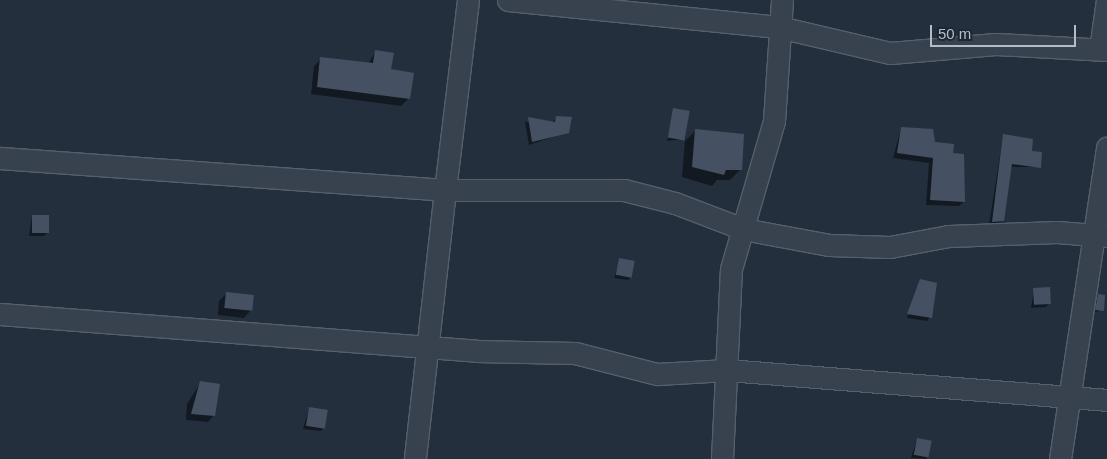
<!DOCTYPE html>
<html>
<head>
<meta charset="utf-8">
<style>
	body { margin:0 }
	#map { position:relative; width:1107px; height:459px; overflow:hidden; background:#242f3e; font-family:Arial,sans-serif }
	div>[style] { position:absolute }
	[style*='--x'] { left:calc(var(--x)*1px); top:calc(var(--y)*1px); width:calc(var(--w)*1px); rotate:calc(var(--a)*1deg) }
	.shadow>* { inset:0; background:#0007 }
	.building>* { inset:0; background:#455162; transform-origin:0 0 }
	.roads { filter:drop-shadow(1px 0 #565f6c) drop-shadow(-1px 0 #565f6c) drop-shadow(0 1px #565f6c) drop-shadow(0 -1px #565f6c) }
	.minor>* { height:21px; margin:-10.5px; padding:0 10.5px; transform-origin:10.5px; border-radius:10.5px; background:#38414e }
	span { translate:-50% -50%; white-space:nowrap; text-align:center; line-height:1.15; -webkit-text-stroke:4px #1d2633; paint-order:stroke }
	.scale { position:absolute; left:930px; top:25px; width:146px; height:22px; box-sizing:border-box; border:2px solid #b4bcc9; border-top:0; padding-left:6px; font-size:15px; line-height:18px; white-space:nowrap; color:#b4bcc9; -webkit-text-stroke:4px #1d2633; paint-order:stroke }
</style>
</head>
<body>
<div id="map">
	<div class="shadow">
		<div style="clip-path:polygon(376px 51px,409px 98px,401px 106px,311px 94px,314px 66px,321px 59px,368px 64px)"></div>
		<div style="clip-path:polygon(674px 110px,689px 112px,685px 141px,696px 130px,741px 169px,730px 180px,717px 180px,712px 186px,682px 177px,685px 139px,667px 141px)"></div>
		<div style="clip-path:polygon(556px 118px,568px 132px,529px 145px,525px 122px,552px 123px)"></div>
		<div style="clip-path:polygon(901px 128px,951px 154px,964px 202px,959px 206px,926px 205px,929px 163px,893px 158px)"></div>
		<div style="clip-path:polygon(1003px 136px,1031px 152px,1040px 167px,1011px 167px,1003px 221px,989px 225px)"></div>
		<div style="clip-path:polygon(32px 216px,47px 233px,44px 236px,29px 236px)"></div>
		<div style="clip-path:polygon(620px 260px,631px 277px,628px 280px,614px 278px)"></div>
		<div style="clip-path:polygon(920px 280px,930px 317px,927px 321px,907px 318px)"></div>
		<div style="clip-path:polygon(1034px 289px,1049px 303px,1046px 307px,1031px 308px)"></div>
		<div style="clip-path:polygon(226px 294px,251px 310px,244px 318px,218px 315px,219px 301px)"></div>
		<div style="clip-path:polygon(1098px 295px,1102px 310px,1092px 313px,1094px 299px)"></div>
		<div style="clip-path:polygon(201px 382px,214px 415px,208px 422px,186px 420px,187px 404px)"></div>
		<div style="clip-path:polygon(309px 409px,324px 428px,321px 431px,303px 429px)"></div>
		<div style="clip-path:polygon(917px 439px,929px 456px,926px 459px,911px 458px)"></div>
	</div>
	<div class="building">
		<div style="clip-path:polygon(375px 50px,394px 53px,391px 69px,414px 73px,410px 99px,317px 87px,320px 57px,373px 63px)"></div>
		<div style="left:673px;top:108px;width:17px;height:30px;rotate:10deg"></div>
		<div style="clip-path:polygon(556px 116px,572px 117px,569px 133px,532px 142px,528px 117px,555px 122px)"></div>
		<div style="clip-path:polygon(901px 127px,933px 129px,935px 142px,954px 144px,953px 153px,964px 154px,965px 202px,930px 200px,933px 158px,897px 153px)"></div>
		<div style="clip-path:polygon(695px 129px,744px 134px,742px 170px,726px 170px,724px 175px,692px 167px)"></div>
		<div style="clip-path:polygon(1003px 134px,1033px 139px,1032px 151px,1042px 152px,1041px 168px,1012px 164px,1004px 221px,992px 222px)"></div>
		<div style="left:32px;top:215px;width:17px;height:18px"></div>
		<div style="left:619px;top:258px;width:16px;height:17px;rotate:11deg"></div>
		<div style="clip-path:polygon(920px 279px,937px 283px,932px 318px,907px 314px)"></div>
		<div style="left:1050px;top:287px;width:17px;height:17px;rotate:87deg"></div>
		<div style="left:226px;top:292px;width:28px;height:16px;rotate:6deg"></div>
		<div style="clip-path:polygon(1098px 294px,1105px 295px,1104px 311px,1095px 310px)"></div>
		<div style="clip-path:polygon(200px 381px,220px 384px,215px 416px,191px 414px)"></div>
		<div style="left:309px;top:407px;width:19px;height:19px;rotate:9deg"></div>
		<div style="left:917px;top:438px;width:15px;height:17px;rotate:11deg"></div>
	</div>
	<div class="roads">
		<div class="minor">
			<div style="--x:468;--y:0;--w:191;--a:96.9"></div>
			<div style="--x:445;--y:190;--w:179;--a:0"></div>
			<div style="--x:624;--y:190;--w:53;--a:14.3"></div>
			<div style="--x:675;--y:203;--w:73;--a:20.9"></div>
			<div style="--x:743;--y:229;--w:87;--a:10.5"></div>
			<div style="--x:829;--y:245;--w:61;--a:1.9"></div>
			<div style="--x:890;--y:247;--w:60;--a:-10.6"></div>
			<div style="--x:949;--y:236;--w:108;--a:-2.1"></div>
			<div style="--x:1057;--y:232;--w:50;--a:4.6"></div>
			<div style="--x:508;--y:0;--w:272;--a:5.7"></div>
			<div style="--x:779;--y:27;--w:114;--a:13.2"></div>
			<div style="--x:890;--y:53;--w:106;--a:-4.9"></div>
			<div style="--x:996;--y:44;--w:111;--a:3.1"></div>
			<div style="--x:1100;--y:49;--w:49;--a:-81.9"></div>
			<div style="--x:0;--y:158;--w:446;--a:4.1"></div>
			<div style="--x:445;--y:190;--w:271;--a:96.4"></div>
			<div style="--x:0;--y:314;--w:478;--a:4.4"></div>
			<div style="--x:477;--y:351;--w:98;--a:1.2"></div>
			<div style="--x:575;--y:353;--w:85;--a:14.4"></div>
			<div style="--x:657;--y:374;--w:70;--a:-3.3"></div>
			<div style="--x:727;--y:370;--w:381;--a:4.5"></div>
			<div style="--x:722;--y:459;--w:190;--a:-87.3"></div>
			<div style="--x:731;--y:269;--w:154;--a:-73.8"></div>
			<div style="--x:774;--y:121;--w:121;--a:-86.2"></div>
			<div style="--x:1060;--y:459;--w:315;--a:-81.4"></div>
		</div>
	</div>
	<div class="scale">50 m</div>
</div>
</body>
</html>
